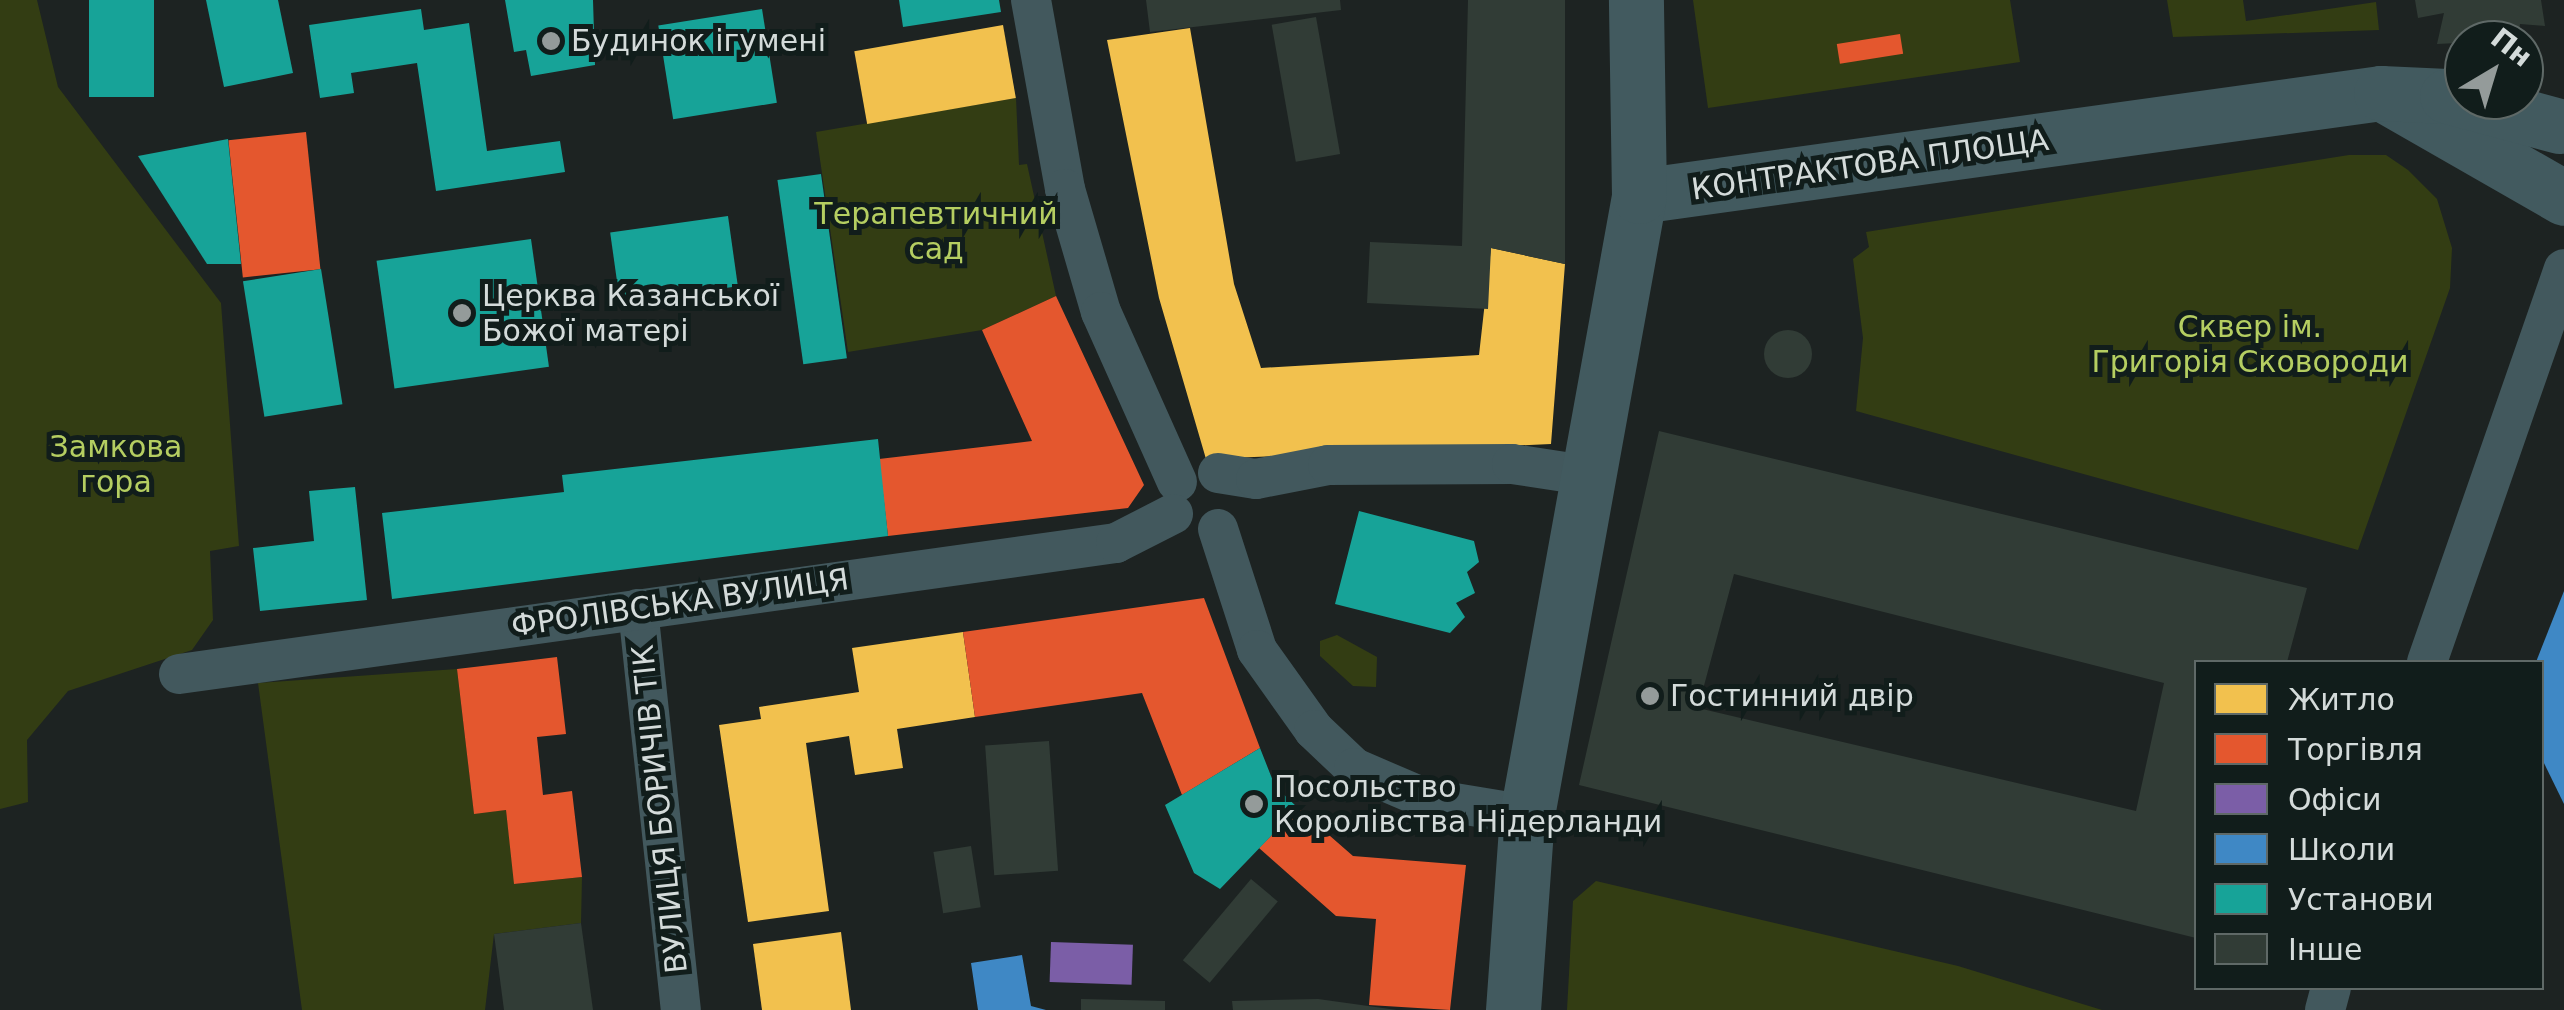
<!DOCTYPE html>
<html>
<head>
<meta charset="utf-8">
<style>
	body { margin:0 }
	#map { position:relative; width:2564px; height:1010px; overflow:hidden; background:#1d2322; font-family:"DejaVu Sans",sans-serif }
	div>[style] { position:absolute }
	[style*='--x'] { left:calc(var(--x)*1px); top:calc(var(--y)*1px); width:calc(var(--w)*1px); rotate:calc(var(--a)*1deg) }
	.green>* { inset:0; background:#333d13 }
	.homes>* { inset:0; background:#f2c14e; transform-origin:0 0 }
	.shops>* { inset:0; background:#e4572e; transform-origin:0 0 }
	.offices>* { inset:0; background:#7b5ea7; transform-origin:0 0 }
	.schools>* { inset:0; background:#3f88c5 }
	.public>* { inset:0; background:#17a398; transform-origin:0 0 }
	.building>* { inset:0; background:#313c36; transform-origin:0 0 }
	.round { border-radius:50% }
	.street>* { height:40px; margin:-20px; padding:0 20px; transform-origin:20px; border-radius:20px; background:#42585d }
	.secondary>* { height:55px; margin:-27.5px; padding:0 27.5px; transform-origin:27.5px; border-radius:27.5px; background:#425a5f }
	.dots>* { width:28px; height:28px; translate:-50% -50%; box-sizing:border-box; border:5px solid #111d1b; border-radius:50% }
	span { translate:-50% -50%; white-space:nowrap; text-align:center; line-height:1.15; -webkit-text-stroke:10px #111d1b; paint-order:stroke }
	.poi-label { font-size:30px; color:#d4dbda }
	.left { translate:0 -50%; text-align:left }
	.street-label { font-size:30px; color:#d4dbda }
	.park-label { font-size:30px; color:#b5ce61 }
	.legend { position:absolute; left:2194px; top:660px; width:350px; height:330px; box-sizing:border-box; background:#111d1b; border:2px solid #5f6967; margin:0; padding:12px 18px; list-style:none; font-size:30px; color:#d4dbda }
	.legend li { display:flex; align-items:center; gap:20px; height:50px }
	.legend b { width:50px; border:2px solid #5f6967 }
	.north { position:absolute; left:2444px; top:20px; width:100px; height:100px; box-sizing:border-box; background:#111d1b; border:2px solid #5f6967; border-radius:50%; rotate:38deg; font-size:28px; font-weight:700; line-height:40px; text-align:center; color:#d4dbda }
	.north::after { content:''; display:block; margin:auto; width:35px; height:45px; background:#949b9a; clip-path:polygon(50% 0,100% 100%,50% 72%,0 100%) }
</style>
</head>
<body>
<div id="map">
	<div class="green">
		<div style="clip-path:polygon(0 0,37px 0,58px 87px,221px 303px,239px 546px,210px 551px,213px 620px,192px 650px,68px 691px,27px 740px,28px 802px,0 809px)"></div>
		<div style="clip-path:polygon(1693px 0,2010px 0,2020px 62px,1708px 108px)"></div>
		<div style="clip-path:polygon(2167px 0,2243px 0,2246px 21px,2376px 2px,2379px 30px,2173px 37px)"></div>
		<div style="clip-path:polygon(1016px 98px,1019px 165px,1027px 164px,1056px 296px,982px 330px,848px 352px,816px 132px)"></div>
		<div style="clip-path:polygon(2349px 155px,2386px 155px,2408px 170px,2437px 199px,2452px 248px,2450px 288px,2358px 550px,1856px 411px,1863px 338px,1853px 259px,1869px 247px,1866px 232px)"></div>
		<div style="clip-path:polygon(1337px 635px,1377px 657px,1376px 687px,1353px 686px,1320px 656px,1320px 641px)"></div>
		<div style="clip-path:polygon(457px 669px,474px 813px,506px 810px,515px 884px,582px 877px,581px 923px,494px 934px,485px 1010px,302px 1010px,258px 683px)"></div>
		<div style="clip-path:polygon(1596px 881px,1958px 966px,2102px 1010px,1567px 1010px,1573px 901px)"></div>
	</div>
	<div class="homes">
		<div style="left:1003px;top:25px;width:74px;height:151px;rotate:80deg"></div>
		<div style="clip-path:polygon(1190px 28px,1234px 284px,1261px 368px,1479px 355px,1491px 248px,1565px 264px,1551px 444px,1206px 459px,1159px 298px,1107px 40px)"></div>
		<div style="clip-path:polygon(963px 632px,975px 717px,897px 729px,903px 768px,855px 775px,849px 736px,806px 743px,829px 911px,748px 922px,719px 725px,761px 719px,759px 707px,859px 692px,852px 648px)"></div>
		<div style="clip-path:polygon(841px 932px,851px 1010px,762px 1010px,753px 944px)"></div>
	</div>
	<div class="shops">
		<div style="left:1900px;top:34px;width:20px;height:64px;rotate:81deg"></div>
		<div style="left:306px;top:132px;width:138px;height:78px;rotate:84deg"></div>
		<div style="clip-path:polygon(1056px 296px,1144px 485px,1128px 508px,888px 536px,879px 459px,1032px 441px,982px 330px)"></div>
		<div style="clip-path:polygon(1204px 598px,1260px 748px,1182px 795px,1142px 693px,975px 717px,963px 632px)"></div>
		<div style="clip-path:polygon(557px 657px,566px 734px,537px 737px,543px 795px,572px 791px,582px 877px,514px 884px,506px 810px,474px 814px,457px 669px)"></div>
		<div style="clip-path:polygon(1298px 808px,1353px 856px,1466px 865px,1450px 1010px,1369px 1005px,1376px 919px,1336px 916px,1259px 848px)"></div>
	</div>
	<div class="offices">
		<div style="left:1051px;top:942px;width:82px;height:40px;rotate:2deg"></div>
	</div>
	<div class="schools">
		<div style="clip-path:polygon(2564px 591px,2564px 804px,2542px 759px,2536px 662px)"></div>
		<div style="clip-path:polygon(1022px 955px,1031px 1006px,1046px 1010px,978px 1010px,971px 963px)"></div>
	</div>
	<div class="public">
		<div style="left:89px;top:0;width:65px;height:97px"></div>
		<div style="clip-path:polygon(206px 0,278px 0,293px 73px,224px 87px)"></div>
		<div style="clip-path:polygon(505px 0,593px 0,595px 65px,531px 76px,526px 50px,514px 52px)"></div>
		<div style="clip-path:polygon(899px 0,999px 0,1001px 12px,903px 27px)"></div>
		<div style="clip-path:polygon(421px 9px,424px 30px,469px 23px,487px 151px,560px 141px,565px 172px,436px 191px,417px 63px,351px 73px,354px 93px,320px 98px,309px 25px)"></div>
		<div style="left:762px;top:9px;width:95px;height:105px;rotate:81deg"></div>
		<div style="clip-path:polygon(228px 139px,241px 264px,207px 264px,138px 156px)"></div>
		<div style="left:821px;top:174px;width:186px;height:44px;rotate:82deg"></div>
		<div style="left:728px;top:216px;width:71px;height:119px;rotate:82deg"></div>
		<div style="left:531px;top:239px;width:129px;height:156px;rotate:82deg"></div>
		<div style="left:321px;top:269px;width:137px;height:79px;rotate:81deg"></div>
		<div style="clip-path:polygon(878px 439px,888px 536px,392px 599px,382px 513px,564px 492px,562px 475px)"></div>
		<div style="clip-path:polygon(355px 487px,367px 600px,260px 611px,253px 548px,314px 541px,309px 491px)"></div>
		<div style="clip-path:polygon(1359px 511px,1474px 541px,1479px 562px,1467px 572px,1475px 593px,1456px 603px,1465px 617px,1450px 633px,1335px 604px)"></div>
		<div style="clip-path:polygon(1260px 748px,1275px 786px,1298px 808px,1220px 889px,1194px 873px,1165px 805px)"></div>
	</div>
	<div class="building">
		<div style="clip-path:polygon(1146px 0,1340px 0,1341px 10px,1150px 32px)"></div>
		<div style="clip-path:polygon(1468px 0,1565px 0,1565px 264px,1491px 248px,1488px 309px,1367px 303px,1370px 242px,1462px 246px)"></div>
		<div style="clip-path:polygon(2415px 0,2541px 0,2545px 26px,2520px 24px,2518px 40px,2437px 44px,2444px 13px,2418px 18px)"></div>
		<div style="left:1316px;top:17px;width:139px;height:45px;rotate:80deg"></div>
		<div class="round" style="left:1764px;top:330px;width:48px;height:48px"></div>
		<div style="clip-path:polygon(evenodd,1659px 431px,2307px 588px,2287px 662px,2196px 662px,2196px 938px,1579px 785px,1659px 431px,1734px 574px,2164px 683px,2136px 811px,1698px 708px,1734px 574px)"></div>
		<div style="left:1049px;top:741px;width:130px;height:64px;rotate:86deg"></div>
		<div style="left:971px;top:846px;width:62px;height:38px;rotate:81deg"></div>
		<div style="left:1251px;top:879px;width:35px;height:106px;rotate:40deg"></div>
		<div style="clip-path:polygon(581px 923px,593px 1010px,504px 1010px,494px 934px)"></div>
		<div style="clip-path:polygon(1081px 999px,1165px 1001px,1165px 1010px,1081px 1010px)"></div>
		<div style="clip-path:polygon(1318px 999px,1397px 1010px,1233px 1010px,1232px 1001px)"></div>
	</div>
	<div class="street">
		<div style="--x:1031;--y:0;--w:192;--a:79.8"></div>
		<div style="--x:1065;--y:189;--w:128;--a:73.7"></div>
		<div style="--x:1101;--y:312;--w:186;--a:65.9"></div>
		<div style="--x:1218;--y:473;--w:38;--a:9"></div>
		<div style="--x:1256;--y:479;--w:73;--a:-11"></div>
		<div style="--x:1328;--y:465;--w:184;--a:-0.3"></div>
		<div style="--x:1512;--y:464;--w:80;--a:8.6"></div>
		<div style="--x:1218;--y:529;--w:127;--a:72.1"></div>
		<div style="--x:1257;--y:650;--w:98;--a:54.5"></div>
		<div style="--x:1314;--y:730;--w:55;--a:43.5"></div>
		<div style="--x:1354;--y:768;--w:76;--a:23.2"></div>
		<div style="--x:1424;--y:798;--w:104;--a:9.4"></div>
		<div style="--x:638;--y:609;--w:403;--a:83.9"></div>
		<div style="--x:2427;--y:662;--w:416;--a:-70.8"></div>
		<div style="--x:179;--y:674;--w:946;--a:-7.96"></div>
		<div style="--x:1116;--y:543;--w:64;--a:-27"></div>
		<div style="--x:2325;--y:1010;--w:23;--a:-75"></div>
	</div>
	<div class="secondary">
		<div style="--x:2381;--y:93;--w:211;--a:29.8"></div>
		<div style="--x:1639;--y:196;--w:749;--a:-7.9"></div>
		<div style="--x:2381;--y:93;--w:66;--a:2.6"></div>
		<div style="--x:2447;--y:96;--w:116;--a:15"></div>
		<div style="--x:1513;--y:1010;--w:196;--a:-85.9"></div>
		<div style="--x:1527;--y:815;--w:629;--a:-79.74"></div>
		<div style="--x:1639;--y:196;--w:196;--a:-90.9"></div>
	</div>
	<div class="dots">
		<div style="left:551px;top:41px;background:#949b9a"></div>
		<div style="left:462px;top:313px;background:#949b9a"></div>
		<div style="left:1650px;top:696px;background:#949b9a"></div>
		<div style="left:1254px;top:804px;background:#949b9a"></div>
	</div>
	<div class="poi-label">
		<span class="left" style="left:571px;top:41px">Будинок ігумені</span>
		<span class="left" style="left:482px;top:313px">Церква Казанської<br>Божої матері</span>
		<span class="left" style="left:1670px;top:696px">Гостинний двір</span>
		<span class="left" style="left:1274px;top:804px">Посольство<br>Королівства Нідерланди</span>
	</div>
	<div class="street-label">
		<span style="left:1870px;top:165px;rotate:-8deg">КОНТРАКТОВА ПЛОЩА</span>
		<span style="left:680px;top:603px;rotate:-8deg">ФРОЛІВСЬКА ВУЛИЦЯ</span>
		<span style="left:660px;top:809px;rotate:-96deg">ВУЛИЦЯ БОРИЧІВ ТІК</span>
	</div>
	<div class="park-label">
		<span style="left:936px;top:231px">Терапевтичний<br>сад</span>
		<span style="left:2250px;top:344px">Сквер ім.<br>Григорія Сковороди</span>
		<span style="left:116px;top:464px">Замкова<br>гора</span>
	</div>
	<ul class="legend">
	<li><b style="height:28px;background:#f2c14e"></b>Житло</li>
	<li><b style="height:28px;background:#e4572e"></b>Торгівля</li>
	<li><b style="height:28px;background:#7b5ea7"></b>Офіси</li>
	<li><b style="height:28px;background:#3f88c5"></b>Школи</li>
	<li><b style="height:28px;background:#17a398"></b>Установи</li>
	<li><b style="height:28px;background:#313c36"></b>Інше</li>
	</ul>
	<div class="north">Пн</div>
</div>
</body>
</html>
